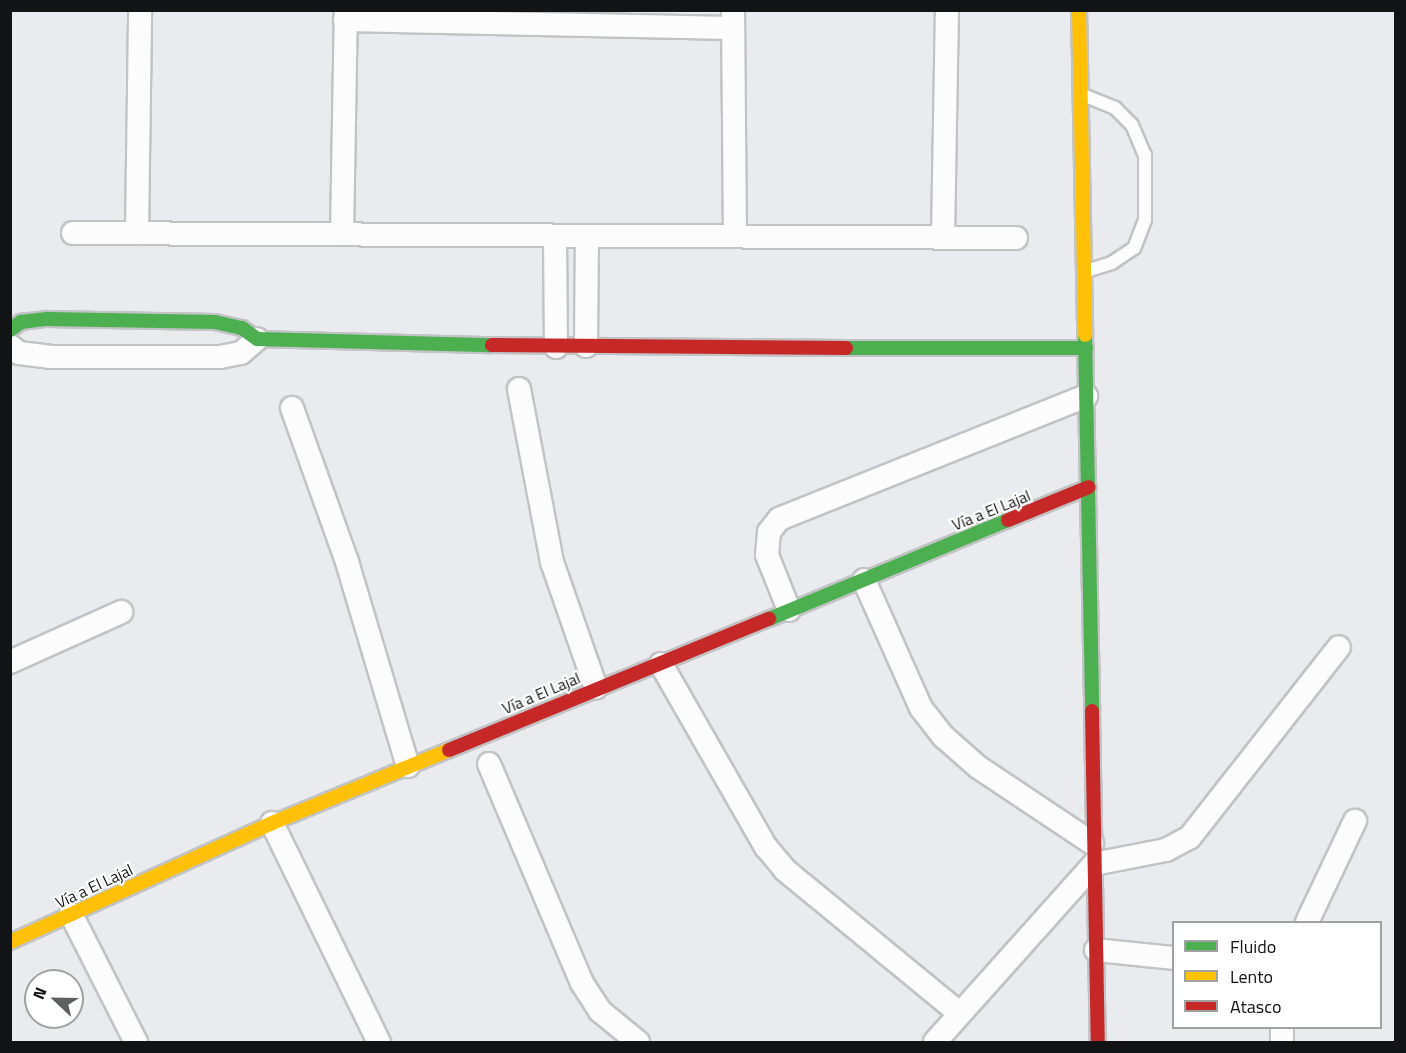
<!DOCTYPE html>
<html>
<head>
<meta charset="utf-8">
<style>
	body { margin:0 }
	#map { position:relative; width:1406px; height:1053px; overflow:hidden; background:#e9ebee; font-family:"Titillium Web",sans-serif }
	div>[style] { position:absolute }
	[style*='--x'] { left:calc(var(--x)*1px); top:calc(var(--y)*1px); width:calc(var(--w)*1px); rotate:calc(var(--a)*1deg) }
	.roads { filter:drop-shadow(2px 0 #c2c3c5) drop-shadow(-2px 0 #c2c3c5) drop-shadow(0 2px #c2c3c5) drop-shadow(0 -2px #c2c3c5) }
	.lane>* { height:12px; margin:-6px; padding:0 6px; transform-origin:6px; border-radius:6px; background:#fcfcfc }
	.street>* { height:22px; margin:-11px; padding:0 11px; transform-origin:11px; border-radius:11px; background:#fcfcfc }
	.fast>* { height:14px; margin:-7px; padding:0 7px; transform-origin:7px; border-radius:7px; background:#4caf50 }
	.slow>* { height:14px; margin:-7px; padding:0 7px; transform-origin:7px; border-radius:7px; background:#ffc107 }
	.jam>* { height:14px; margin:-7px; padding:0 7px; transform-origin:7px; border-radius:7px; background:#c62828 }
	span { translate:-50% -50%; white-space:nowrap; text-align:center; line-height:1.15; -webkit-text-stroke:4.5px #fff; paint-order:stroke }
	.street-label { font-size:16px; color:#121314 }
	.frame { position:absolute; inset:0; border:12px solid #121314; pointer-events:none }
	.legend { position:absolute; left:1172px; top:921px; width:210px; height:108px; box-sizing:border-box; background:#fff; border:2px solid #a0a1a1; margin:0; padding:8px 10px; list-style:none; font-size:18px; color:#121314 }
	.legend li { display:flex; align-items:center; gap:12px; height:30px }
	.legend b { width:30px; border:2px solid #a0a1a1 }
	.north { position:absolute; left:24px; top:969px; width:60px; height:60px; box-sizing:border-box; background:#fff; border:2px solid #a0a1a1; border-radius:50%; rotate:292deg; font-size:16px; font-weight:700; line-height:24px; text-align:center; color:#121314 }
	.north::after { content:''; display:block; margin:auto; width:21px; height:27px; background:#5d5f60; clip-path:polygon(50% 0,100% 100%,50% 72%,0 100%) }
</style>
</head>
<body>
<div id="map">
	<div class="roads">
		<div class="lane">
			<div style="--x:1083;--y:95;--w:35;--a:22"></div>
			<div style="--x:1115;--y:108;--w:24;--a:45"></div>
			<div style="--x:1132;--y:125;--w:33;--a:67"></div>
			<div style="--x:1145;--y:155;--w:65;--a:90"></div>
			<div style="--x:1145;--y:220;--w:30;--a:111"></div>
			<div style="--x:1134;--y:248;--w:27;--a:146"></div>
			<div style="--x:1112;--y:263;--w:27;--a:163"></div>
		</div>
		<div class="street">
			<div style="--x:733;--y:10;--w:226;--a:89.5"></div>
			<div style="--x:345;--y:20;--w:388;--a:1.2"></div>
			<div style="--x:73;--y:233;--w:943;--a:0.3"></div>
			<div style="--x:137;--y:233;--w:223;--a:-89.2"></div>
			<div style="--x:342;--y:234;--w:224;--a:-89"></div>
			<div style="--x:555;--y:236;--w:111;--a:89.5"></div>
			<div style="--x:943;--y:237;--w:227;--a:-89"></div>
			<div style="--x:10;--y:346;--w:11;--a:38"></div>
			<div style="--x:19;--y:353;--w:31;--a:7"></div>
			<div style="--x:50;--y:357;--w:170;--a:0"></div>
			<div style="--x:220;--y:357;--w:21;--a:-11"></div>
			<div style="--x:241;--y:353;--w:21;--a:-41"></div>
			<div style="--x:586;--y:346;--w:110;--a:-89.5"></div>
			<div style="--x:519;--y:389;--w:176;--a:79.2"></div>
			<div style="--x:552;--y:562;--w:133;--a:70.8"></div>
			<div style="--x:292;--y:408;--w:164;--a:70.3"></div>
			<div style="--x:347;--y:562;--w:213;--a:73.4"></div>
			<div style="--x:864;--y:580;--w:140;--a:66"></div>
			<div style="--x:921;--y:708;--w:37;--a:52"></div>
			<div style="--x:944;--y:737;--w:45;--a:41.4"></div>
			<div style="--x:978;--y:767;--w:137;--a:33.7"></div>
			<div style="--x:789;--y:610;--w:59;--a:-111.8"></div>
			<div style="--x:767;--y:555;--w:23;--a:-85"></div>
			<div style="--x:769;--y:532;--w:16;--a:-52"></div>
			<div style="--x:779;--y:519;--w:331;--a:-21.8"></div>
			<div style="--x:10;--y:662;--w:122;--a:-24.2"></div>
			<div style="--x:661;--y:664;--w:211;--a:60.2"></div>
			<div style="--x:766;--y:847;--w:30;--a:50"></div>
			<div style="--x:785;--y:870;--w:225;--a:39.4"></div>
			<div style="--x:489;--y:764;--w:238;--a:67"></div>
			<div style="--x:582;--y:983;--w:33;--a:57"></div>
			<div style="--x:600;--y:1011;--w:49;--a:39.2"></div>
			<div style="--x:272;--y:823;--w:244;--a:64"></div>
			<div style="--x:71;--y:914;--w:144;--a:63.1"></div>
			<div style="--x:1307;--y:922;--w:112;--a:-64.6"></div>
			<div style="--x:1096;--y:950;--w:78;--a:5.9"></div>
			<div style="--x:1282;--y:1028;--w:14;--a:90"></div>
			<div style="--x:935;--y:1042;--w:239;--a:-48.2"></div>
			<div style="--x:1094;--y:864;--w:73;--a:-11"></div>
			<div style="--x:1166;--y:850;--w:27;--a:-28"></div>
			<div style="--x:1190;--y:837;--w:241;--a:-51.9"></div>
		</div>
		<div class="fast">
			<div style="--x:10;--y:330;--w:14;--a:-36"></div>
			<div style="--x:21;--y:322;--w:26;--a:-7"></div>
			<div style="--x:47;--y:319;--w:168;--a:1"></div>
			<div style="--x:215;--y:322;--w:28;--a:13"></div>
			<div style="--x:242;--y:328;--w:19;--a:36"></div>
			<div style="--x:257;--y:339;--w:235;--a:1.5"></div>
			<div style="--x:1085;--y:335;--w:376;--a:88.9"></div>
			<div style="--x:846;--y:348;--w:240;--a:0"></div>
			<div style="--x:769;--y:619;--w:259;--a:-22.5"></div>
		</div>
		<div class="slow">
			<div style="--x:1079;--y:10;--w:325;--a:88.9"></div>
			<div style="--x:10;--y:942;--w:288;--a:-24.4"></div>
			<div style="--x:272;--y:823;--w:191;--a:-22.4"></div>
		</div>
		<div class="jam">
			<div style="--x:492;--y:345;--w:354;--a:0.5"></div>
			<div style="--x:1008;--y:520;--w:87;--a:-22.2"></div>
			<div style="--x:1092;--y:711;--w:331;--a:89"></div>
			<div style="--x:449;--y:750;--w:346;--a:-22.3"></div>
		</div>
	</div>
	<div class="street-label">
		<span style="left:991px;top:510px;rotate:-22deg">Vía a El Lajal</span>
		<span style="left:541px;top:693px;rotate:-23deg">Vía a El Lajal</span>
		<span style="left:94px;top:886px;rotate:-25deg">Vía a El Lajal</span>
	</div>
	<div class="frame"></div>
	<ul class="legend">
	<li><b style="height:8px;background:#4caf50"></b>Fluido</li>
	<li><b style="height:8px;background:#ffc107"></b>Lento</li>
	<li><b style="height:8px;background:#c62828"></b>Atasco</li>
	</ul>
	<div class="north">N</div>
</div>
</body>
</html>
